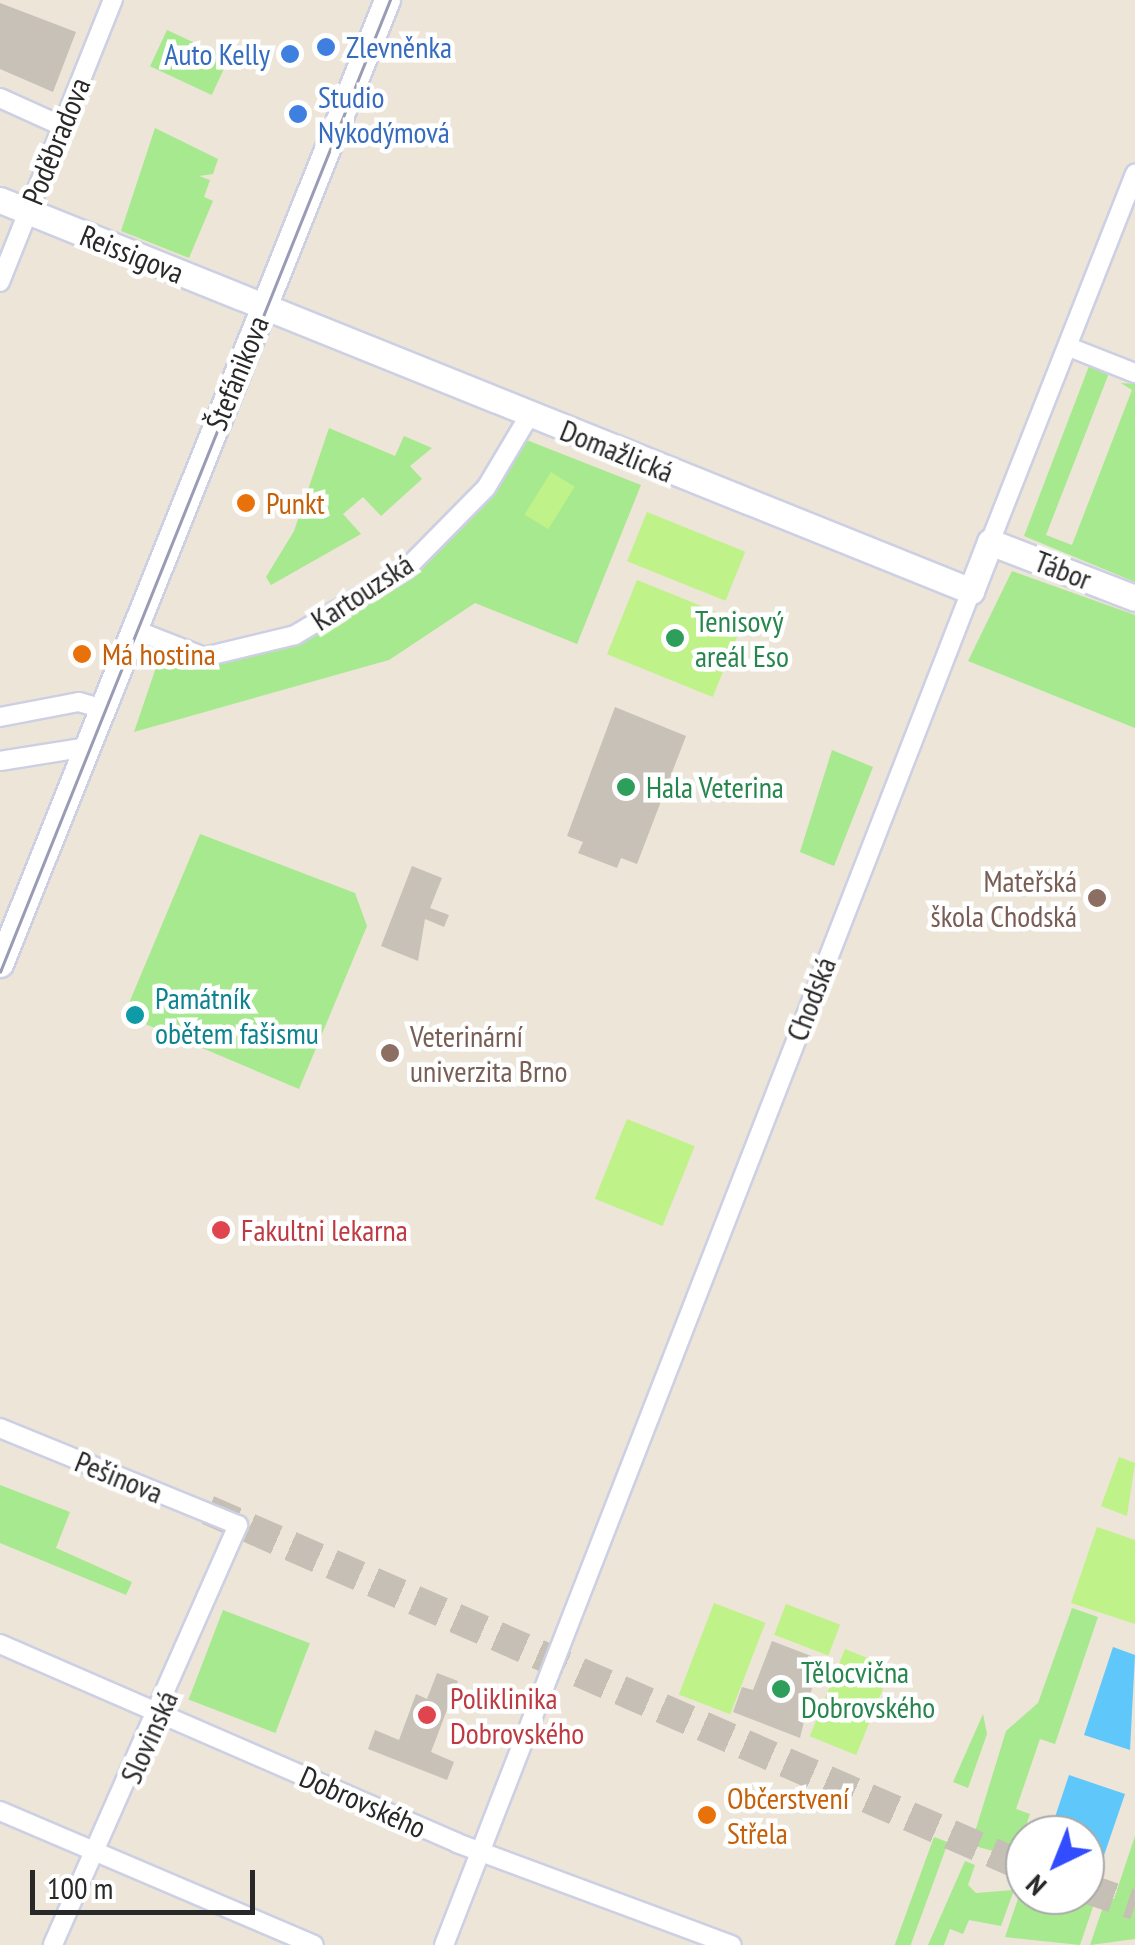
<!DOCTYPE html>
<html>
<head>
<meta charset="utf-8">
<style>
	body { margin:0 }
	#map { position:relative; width:1135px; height:1945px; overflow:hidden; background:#ece5d8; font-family:"PT Sans Narrow",sans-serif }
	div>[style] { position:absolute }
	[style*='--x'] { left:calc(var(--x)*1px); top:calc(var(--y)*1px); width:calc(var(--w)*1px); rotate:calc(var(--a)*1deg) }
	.green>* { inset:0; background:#a7e98e; transform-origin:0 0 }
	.pitch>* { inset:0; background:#bff288; transform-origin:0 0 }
	.water>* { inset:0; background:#5fc7fa }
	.building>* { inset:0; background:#c7c1b8 }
	.highway-tunnel>* { height:30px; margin-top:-15px; transform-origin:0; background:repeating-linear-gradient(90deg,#c5bfb5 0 30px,transparent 0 45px) }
	.roads { filter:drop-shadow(2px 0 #cdd0e3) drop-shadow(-2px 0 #cdd0e3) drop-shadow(0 2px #cdd0e3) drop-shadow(0 -2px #cdd0e3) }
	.street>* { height:18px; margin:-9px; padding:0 9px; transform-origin:9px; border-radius:9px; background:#fff }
	.secondary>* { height:25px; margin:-12.5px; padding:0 12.5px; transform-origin:12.5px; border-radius:12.5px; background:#fff }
	.tram>* { height:2.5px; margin:-1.25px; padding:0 1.25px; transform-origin:1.25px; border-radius:1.25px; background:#9a9cb5 }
	.dots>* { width:28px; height:28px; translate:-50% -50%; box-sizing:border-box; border:5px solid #fff; border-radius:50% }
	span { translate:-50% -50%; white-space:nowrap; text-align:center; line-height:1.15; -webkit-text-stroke:9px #fff; paint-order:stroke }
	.shop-label { font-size:30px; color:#366cbe }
	.left { translate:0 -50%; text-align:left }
	.right { translate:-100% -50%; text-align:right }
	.street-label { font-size:30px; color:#282828 }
	.food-label { font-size:30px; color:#c56008 }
	.leisure-label { font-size:30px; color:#27864d }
	.education-label { font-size:30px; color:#785e54 }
	.culture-label { font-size:30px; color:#0d838f }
	.health-label { font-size:30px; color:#be3a42 }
	.north { position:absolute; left:1005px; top:1815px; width:100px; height:100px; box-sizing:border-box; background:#fff; border:2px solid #a9a9a9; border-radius:50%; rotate:223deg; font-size:28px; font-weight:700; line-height:40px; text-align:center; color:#282828 }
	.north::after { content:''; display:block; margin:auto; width:35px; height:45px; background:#324cff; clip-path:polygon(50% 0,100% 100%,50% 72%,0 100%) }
	.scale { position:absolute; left:30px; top:1870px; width:225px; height:45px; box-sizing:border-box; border:5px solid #282828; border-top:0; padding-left:12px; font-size:30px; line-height:35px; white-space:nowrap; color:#282828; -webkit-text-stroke:8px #fff; paint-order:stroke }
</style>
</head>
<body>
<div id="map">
	<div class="green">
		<div style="left:167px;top:30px;width:68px;height:40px;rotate:25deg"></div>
		<div style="clip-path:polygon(155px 128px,218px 159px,213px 174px,199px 176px,210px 180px,204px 197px,213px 201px,189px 258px,121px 231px)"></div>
		<div style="clip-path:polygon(1089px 366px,1109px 373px,1046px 535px,1072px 545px,1132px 390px,1121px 383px,1135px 384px,1135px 582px,1024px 536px)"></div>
		<div style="clip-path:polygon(329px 428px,395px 456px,404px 436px,432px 448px,410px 466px,422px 479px,381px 516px,363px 497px,343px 514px,361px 534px,271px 585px,266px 577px,294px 531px)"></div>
		<div style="clip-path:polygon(524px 439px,641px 485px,577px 644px,475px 603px,389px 660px,134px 732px,163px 647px,203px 663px,300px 641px,407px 576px)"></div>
		<div style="clip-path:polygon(1012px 571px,1135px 615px,1135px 728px,968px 661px)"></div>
		<div style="clip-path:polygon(832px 750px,873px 767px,834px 866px,800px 852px)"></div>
		<div style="clip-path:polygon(200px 834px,355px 893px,367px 926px,299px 1089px,124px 1015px)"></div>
		<div style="clip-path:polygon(0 1485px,70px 1512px,56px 1548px,132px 1582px,126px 1595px,0 1543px)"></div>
		<div style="clip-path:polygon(1072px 1608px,1098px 1617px,1055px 1744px,1040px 1739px,1016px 1809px,1030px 1814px,1015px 1857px,971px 1845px,1006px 1731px,1038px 1703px)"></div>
		<div style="left:223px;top:1610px;width:93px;height:96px;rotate:21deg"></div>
		<div style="clip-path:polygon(983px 1714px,987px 1734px,968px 1788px,953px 1782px)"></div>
		<div style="clip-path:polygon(1135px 1836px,1135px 1939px,1090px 1945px,1106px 1898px,1114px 1899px)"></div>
		<div style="left:934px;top:1837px;width:15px;height:115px;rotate:20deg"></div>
		<div style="clip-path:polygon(965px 1861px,975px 1865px,968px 1885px,976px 1893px,1014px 1890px,1001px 1926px,969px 1920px,963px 1934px,950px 1929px,944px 1945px,928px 1945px)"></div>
		<div style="clip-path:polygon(1025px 1878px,1025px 1895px,1097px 1895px,1080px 1945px,1005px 1937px)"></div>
	</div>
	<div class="pitch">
		<div style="left:551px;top:472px;width:28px;height:50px;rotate:32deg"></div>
		<div style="left:647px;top:512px;width:106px;height:53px;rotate:22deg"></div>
		<div style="left:637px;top:580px;width:114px;height:80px;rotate:22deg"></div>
		<div style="left:627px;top:1119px;width:73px;height:86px;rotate:22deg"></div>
		<div style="clip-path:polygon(1119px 1457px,1135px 1463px,1127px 1516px,1101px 1506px)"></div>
		<div style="clip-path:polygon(1097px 1527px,1135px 1540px,1135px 1624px,1071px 1603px)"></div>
		<div style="left:714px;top:1603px;width:55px;height:98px;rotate:21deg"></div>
		<div style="left:786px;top:1604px;width:58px;height:33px;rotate:21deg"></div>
		<div style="left:845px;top:1649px;width:50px;height:94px;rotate:22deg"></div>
	</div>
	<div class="water">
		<div style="clip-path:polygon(1113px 1647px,1135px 1655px,1130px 1750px,1084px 1735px)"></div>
		<div style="clip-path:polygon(1069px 1775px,1125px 1794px,1100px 1867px,1085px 1862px,1085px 1835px,1049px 1835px)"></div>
	</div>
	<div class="building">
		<div style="clip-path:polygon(0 3px,76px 32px,53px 92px,0 69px)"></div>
		<div style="clip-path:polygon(615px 707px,686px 736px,637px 864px,621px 858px,617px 868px,578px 853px,583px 842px,567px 836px)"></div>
		<div style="clip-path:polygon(412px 866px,442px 878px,430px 908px,449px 915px,444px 927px,425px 919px,418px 961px,381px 946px)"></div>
		<div style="clip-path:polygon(772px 1641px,819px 1659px,800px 1738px,733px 1712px,742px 1687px,753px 1690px)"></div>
		<div style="clip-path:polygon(437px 1673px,458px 1681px,431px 1752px,454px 1762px,447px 1780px,368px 1749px,375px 1730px,399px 1740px,416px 1694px,427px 1699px)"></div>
	</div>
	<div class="highway-tunnel">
		<div style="--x:208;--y:1510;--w:892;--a:23.6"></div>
		<div style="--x:1085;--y:1888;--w:53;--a:18.8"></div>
	</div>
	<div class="roads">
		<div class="street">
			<div style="--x:0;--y:98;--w:68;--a:24.3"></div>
			<div style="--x:0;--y:282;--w:304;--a:-68.2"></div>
			<div style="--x:1069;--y:347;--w:71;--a:21.5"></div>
			<div style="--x:990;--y:542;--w:396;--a:-68.5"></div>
			<div style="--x:135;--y:630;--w:74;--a:21.4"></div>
			<div style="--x:204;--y:657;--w:94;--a:-13.6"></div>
			<div style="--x:295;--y:635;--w:128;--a:-30.6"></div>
			<div style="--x:405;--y:570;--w:115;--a:-45.4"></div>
			<div style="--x:486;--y:488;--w:84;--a:-59.2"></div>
			<div style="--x:0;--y:717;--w:80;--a:-10.8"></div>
			<div style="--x:79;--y:702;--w:25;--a:16"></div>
			<div style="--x:0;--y:761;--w:88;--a:-9.1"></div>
			<div style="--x:0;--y:1428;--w:257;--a:22.2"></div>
			<div style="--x:238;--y:1525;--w:459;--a:113.8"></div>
			<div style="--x:0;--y:1644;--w:498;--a:23.5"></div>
			<div style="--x:457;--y:1843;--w:293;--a:20.4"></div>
			<div style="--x:0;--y:1811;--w:341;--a:23.1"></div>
			<div style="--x:444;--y:1945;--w:1453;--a:-68.73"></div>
		</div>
		<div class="secondary">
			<div style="--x:0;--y:200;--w:1047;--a:21.93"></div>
			<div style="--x:971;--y:591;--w:53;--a:-68.8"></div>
			<div style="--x:990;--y:542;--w:155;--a:21.1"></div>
			<div style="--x:0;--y:964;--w:1039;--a:-68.13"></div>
		</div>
	</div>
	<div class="tram">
		<div style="--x:0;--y:972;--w:1047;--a:-68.14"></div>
	</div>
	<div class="dots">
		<div style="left:326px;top:47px;background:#3f7fe0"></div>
		<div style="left:290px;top:54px;background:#3f7fe0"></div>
		<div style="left:298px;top:114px;background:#3f7fe0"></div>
		<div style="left:246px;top:503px;background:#e8710a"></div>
		<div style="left:675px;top:638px;background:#2e9e5b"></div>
		<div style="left:82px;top:654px;background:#e8710a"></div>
		<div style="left:626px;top:787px;background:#2e9e5b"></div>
		<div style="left:1097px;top:898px;background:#8d6e63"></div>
		<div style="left:135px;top:1015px;background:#0f9aa8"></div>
		<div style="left:390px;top:1053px;background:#8d6e63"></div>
		<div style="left:221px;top:1230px;background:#e0444e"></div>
		<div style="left:781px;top:1689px;background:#2e9e5b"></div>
		<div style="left:427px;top:1715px;background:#e0444e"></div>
		<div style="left:707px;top:1815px;background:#e8710a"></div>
	</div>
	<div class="shop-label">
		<span class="left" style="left:346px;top:47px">Zlevněnka</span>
		<span class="right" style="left:270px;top:54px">Auto Kelly</span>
		<span class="left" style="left:318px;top:114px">Studio<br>Nykodýmová</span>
	</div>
	<div class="street-label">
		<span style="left:56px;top:141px;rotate:-68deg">Poděbradova</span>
		<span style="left:132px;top:254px;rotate:22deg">Reissigova</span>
		<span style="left:237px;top:373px;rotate:-68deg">Štefánikova</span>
		<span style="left:617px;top:451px;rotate:22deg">Domažlická</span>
		<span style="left:1063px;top:570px;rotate:21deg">Tábor</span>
		<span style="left:362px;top:592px;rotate:-33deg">Kartouzská</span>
		<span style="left:811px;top:999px;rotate:-69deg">Chodská</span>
		<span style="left:119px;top:1477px;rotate:22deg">Pešinova</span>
		<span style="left:149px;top:1737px;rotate:-66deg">Slovinská</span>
		<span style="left:363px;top:1802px;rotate:24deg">Dobrovského</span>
	</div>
	<div class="food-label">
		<span class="left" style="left:266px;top:503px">Punkt</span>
		<span class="left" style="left:102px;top:654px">Má hostina</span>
		<span class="left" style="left:727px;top:1815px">Občerstvení<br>Střela</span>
	</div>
	<div class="leisure-label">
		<span class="left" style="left:695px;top:638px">Tenisový<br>areál Eso</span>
		<span class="left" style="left:646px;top:787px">Hala Veterina</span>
		<span class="left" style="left:801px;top:1689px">Tělocvična<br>Dobrovského</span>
	</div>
	<div class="education-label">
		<span class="right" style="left:1077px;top:898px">Mateřská<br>škola Chodská</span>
		<span class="left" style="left:410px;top:1053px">Veterinární<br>univerzita Brno</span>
	</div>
	<div class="culture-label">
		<span class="left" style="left:155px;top:1015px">Památník<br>obětem fašismu</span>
	</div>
	<div class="health-label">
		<span class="left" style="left:241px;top:1230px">Fakultni lekarna</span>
		<span class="left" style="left:450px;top:1715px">Poliklinika<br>Dobrovského</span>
	</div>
	<div class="north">N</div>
	<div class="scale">100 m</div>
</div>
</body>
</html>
